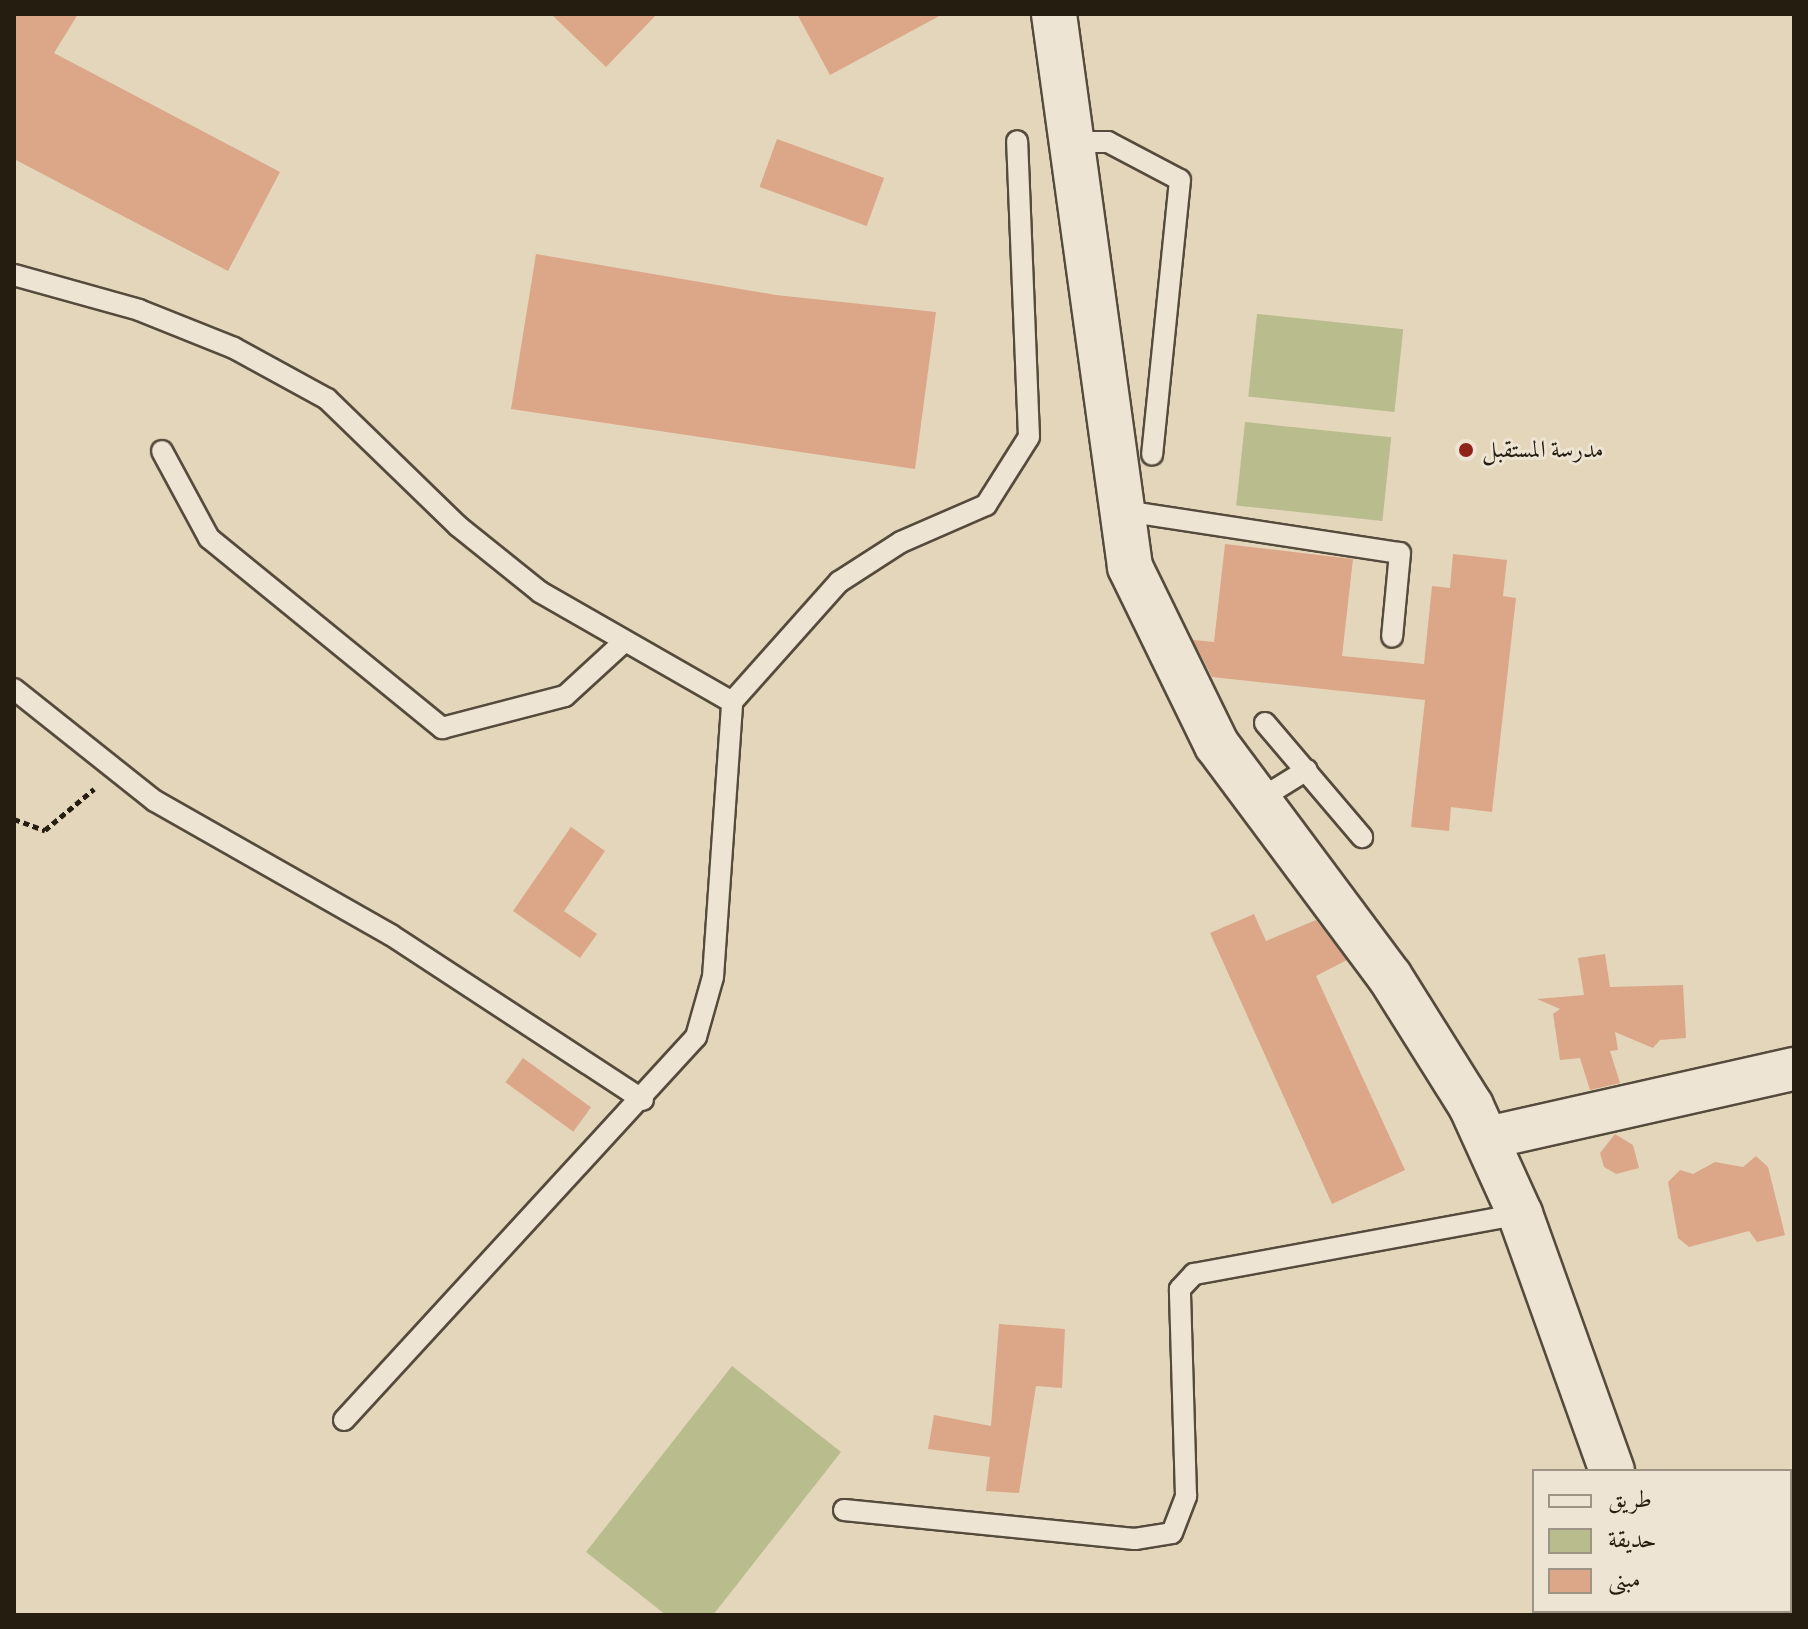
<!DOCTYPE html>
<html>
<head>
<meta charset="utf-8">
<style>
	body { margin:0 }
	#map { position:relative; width:1808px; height:1629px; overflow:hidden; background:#e3d6bb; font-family:"IM FELL French Canon",Amiri,serif }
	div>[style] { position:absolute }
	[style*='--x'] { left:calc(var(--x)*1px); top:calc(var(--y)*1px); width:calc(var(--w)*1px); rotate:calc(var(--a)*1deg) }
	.green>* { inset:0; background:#b9bc8c; transform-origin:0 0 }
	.building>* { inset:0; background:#dca788; transform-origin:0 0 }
	.path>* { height:5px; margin-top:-2.5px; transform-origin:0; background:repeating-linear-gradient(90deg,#261d11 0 6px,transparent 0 10px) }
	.roads { filter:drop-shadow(2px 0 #554b3c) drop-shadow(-2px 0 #554b3c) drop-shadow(0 2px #554b3c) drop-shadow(0 -2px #554b3c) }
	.service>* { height:20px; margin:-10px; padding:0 10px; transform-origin:10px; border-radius:10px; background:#ede4d3 }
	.minor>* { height:42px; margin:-21px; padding:0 21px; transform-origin:21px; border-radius:21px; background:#ede4d3 }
	.tertiary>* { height:44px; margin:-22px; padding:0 22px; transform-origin:22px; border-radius:22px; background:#ede4d3 }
	.dots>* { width:22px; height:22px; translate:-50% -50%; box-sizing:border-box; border:4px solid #ede4d3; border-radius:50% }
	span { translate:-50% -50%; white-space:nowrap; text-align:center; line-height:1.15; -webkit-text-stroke:6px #ede4d3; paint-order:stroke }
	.poi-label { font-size:24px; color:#261d11 }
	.left { translate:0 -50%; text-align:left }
	.frame { position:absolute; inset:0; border:16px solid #261d11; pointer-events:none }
	.legend { position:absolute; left:1532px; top:1469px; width:260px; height:144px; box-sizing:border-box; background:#ede4d3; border:2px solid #9d9485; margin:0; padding:10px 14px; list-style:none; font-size:24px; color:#261d11 }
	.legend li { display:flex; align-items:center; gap:16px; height:40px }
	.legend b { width:40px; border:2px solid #9d9485 }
</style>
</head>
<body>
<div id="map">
	<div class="green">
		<div style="left:1257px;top:314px;width:147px;height:83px;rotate:6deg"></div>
		<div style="left:1245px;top:422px;width:147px;height:84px;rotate:6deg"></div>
		<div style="clip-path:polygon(732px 1366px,841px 1452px,713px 1615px,666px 1615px,586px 1552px)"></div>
	</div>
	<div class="building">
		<div style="clip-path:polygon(14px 14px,78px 14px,54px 53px,280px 172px,228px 271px,14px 159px)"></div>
		<div style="clip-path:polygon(551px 14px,657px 14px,606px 67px)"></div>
		<div style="clip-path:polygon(797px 14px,943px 14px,830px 75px)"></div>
		<div style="left:777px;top:139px;width:114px;height:51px;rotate:20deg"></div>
		<div style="clip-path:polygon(536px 254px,776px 295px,936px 312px,915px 469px,511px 409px)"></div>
		<div style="clip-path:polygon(1225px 544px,1353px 559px,1342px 656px,1424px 664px,1432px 586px,1450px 588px,1453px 554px,1507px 560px,1503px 596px,1516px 598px,1492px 812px,1451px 807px,1449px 831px,1411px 827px,1425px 700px,1212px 677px,1193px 640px,1214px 642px)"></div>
		<div style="clip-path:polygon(571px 827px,605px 851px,564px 911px,597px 934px,580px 958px,513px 911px)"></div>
		<div style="clip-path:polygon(1254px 914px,1266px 941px,1316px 920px,1347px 960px,1316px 976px,1405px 1170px,1332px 1204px,1210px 933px)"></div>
		<div style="clip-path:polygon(1605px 954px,1610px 987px,1683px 985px,1686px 1038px,1660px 1040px,1653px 1048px,1615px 1032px,1618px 1050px,1610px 1051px,1620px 1083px,1590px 1090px,1580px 1058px,1560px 1060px,1553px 1014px,1560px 1009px,1537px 999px,1584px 995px,1578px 958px)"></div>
		<div style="left:523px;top:1058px;width:84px;height:30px;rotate:36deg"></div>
		<div style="clip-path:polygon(1615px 1134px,1633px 1145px,1639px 1168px,1616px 1174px,1604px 1167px,1600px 1153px)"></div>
		<div style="clip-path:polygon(1756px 1156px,1768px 1167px,1785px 1235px,1757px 1242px,1749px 1231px,1689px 1247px,1678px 1238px,1668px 1182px,1680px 1170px,1693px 1174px,1715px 1162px,1743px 1167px)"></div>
		<div style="clip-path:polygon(999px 1324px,1065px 1329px,1062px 1388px,1036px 1386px,1019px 1493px,986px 1491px,990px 1457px,928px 1449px,934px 1415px,991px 1426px)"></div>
	</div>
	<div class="path">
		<div style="--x:14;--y:819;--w:33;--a:20"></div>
		<div style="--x:45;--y:830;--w:64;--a:-39.9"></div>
	</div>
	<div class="roads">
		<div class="service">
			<div style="--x:1075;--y:142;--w:33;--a:0"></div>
			<div style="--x:1108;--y:142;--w:81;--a:27.8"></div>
			<div style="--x:1180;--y:180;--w:276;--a:95.8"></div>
			<div style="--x:14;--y:275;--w:130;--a:15.6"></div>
			<div style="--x:139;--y:310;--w:102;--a:21.8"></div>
			<div style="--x:234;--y:348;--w:106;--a:28.7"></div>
			<div style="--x:327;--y:399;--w:182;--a:44.1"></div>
			<div style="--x:458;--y:526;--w:105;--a:38.8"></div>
			<div style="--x:540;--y:592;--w:221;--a:29.8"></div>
			<div style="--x:162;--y:451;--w:99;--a:61.6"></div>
			<div style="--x:209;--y:538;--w:301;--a:39.2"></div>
			<div style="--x:442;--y:728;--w:127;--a:-14.6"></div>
			<div style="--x:565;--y:696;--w:80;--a:-42.5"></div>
			<div style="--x:1124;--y:511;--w:279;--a:8.7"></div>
			<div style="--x:1400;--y:553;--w:84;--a:95.4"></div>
			<div style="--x:14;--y:689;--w:180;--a:38.5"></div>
			<div style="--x:155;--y:801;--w:271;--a:29.6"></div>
			<div style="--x:391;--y:935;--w:301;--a:33.2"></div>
			<div style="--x:1265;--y:723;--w:150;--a:49.6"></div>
			<div style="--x:1260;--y:799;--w:55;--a:-31.7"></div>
			<div style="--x:344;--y:1420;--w:520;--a:-47.42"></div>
			<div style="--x:696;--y:1037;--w:62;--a:-74.2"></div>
			<div style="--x:713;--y:977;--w:276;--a:-86"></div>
			<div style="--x:732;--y:702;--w:161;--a:-48.3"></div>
			<div style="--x:839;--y:582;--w:74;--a:-32.8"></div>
			<div style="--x:901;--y:542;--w:93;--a:-23.5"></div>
			<div style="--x:986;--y:505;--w:80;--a:-57.7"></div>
			<div style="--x:1029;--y:437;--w:296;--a:-92.3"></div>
			<div style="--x:844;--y:1510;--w:292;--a:5.7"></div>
			<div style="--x:1135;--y:1539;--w:37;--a:-9"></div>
			<div style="--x:1172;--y:1533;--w:40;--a:-69"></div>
			<div style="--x:1186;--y:1496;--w:207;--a:-91.7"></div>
			<div style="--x:1180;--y:1289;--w:21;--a:-47"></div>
			<div style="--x:1194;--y:1274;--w:331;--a:-10.4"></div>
		</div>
		<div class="minor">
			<div style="--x:1487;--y:1138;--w:315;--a:-12.7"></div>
		</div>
		<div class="tertiary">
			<div style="--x:1054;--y:14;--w:558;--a:82.17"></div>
			<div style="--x:1130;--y:567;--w:198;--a:64"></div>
			<div style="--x:1217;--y:745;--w:289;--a:53.3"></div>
			<div style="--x:1390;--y:977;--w:152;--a:57.9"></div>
			<div style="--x:1471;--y:1106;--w:119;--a:65.6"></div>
			<div style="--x:1520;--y:1214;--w:273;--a:70.3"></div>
			<div style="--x:1671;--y:1611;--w:4;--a:76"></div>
		</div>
	</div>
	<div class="dots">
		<div style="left:1466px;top:450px;background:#8f2418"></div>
	</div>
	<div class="poi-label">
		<span class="left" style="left:1482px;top:450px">مدرسة المستقبل</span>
	</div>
	<div class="frame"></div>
	<ul class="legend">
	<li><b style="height:10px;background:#ede4d3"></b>طريق</li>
	<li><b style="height:22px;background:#b9bc8c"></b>حديقة</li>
	<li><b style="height:22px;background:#dca788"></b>مبنى</li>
	</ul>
</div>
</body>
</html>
